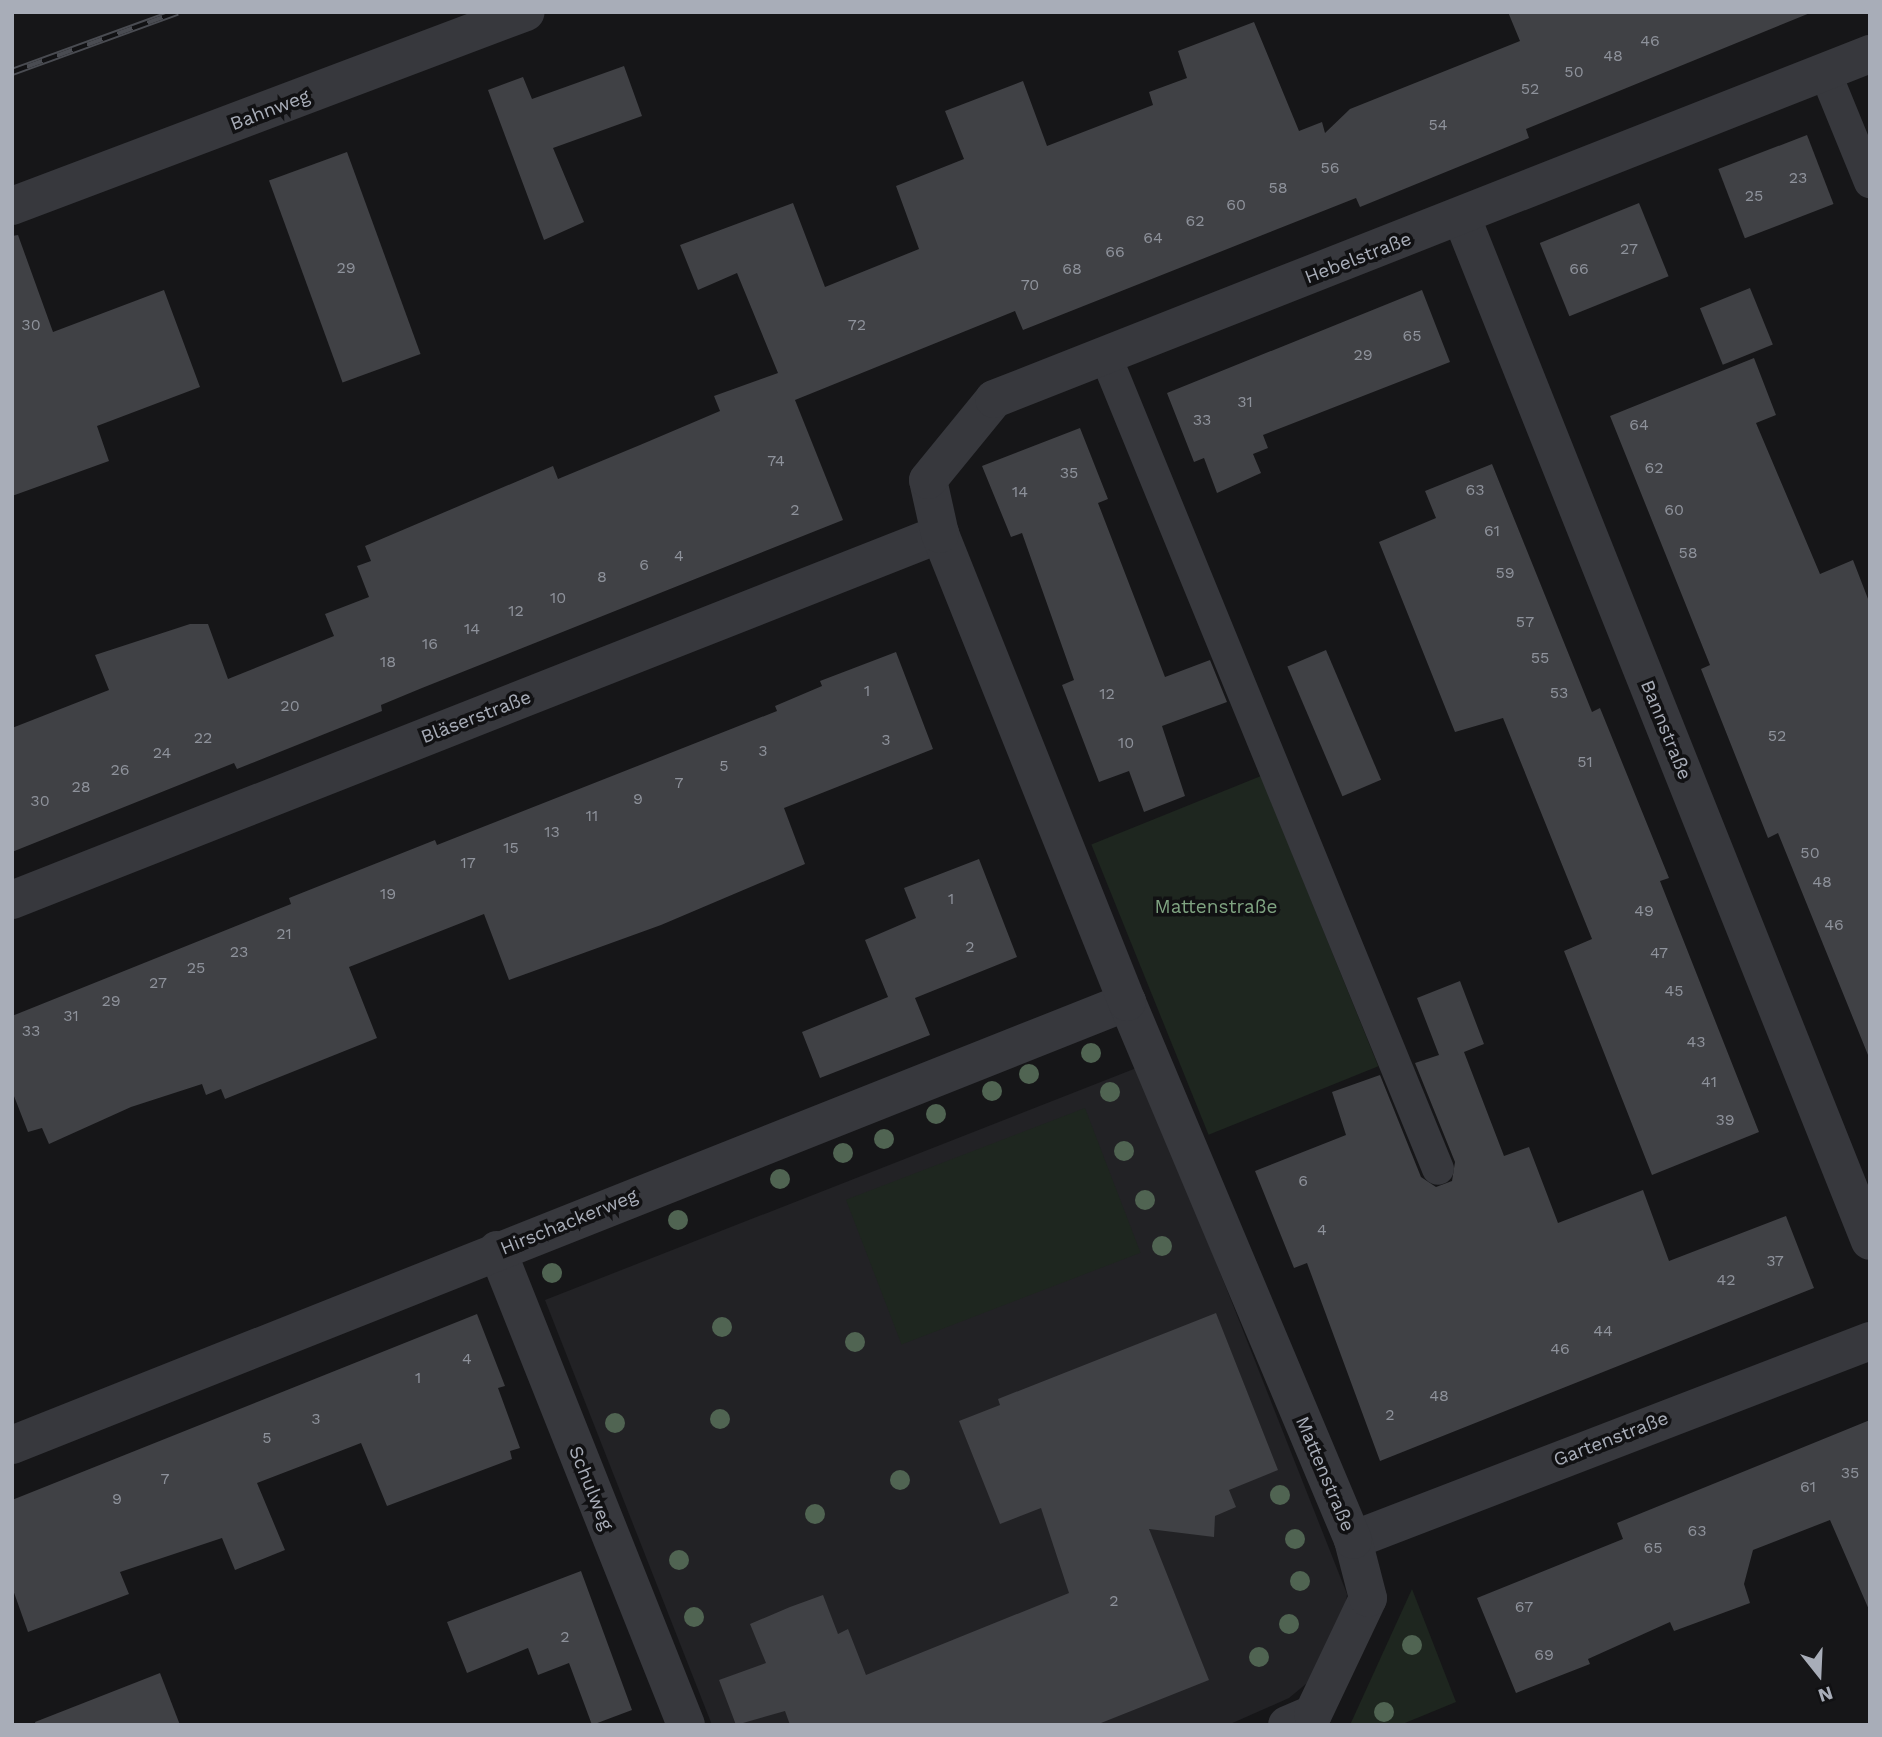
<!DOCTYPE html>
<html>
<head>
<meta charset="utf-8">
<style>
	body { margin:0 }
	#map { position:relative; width:1882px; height:1737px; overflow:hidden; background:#161618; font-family:"Work Sans",sans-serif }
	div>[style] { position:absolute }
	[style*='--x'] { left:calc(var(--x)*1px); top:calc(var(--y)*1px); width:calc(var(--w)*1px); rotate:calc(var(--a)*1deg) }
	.built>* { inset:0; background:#222225 }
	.green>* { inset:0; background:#1e261f; transform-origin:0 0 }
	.building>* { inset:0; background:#404145; transform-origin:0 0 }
	.lane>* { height:32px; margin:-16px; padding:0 16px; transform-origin:16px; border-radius:16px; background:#37383d }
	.street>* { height:38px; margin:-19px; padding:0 19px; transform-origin:19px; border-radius:19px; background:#37383d }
	.rail>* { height:8px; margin-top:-4px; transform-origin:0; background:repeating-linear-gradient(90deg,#111113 0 16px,#4a4c52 0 32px); box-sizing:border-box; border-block:2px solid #4a4c52 }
	.trees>* { width:20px; height:20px; margin:-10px; border-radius:50%; background:#506452 }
	span { translate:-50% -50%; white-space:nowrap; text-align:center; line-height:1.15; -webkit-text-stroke:7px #111113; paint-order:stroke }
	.number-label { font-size:16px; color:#8e929b }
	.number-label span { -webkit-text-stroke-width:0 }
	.street-label { font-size:19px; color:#a8adb8 }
	.park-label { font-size:19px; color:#7fa381 }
	.frame { position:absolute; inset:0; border:14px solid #a8adb8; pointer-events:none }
	.north { position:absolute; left:1784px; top:1639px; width:70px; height:70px; -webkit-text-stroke:5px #111113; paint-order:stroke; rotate:162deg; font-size:19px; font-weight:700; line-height:28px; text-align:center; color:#a8adb8 }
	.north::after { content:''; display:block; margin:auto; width:24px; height:32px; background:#a8adb8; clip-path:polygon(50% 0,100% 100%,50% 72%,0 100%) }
</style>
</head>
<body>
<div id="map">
	<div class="built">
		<div style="clip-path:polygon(1139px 1067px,1347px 1594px,1344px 1626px,1318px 1674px,1289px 1698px,1228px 1725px,712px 1725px,545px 1300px)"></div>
	</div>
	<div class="green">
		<div style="left:1261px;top:776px;width:313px;height:183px;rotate:68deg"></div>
		<div style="left:1085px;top:1108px;width:155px;height:256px;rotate:69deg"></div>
		<div style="clip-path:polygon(1412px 1589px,1456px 1702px,1400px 1725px,1350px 1725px)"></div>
	</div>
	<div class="building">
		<div style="clip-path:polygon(1508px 12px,1810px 13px,1526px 129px,1529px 138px,1360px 207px,1356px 198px,1023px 330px,1015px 311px,795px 400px,843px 520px,422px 688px,381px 705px,382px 711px,237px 769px,234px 763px,12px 852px,12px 728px,109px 690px,95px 655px,190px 624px,208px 624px,228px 679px,334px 636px,325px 614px,369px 597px,357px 566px,371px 561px,365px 546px,553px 466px,558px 479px,640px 445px,720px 411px,714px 396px,778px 373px,737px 273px,698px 290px,680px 245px,793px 203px,825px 287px,919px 249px,896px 186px,964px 159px,945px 111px,1023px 81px,1047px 146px,1153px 105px,1149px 92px,1187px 78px,1178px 51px,1254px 22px,1299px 131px,1322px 122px,1325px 133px,1350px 109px,1520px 41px)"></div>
		<div style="clip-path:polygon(624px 66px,642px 116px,553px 148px,584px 222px,544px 240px,488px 90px,523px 77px,532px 99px)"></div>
		<div style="left:1807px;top:135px;width:74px;height:95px;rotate:69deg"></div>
		<div style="left:347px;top:152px;width:215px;height:83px;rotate:70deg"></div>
		<div style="left:1639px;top:203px;width:79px;height:107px;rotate:68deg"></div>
		<div style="clip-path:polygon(18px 235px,53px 332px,164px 290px,200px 387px,97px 426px,109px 461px,12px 496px,12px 236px)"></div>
		<div style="left:1750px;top:288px;width:61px;height:54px;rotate:68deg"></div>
		<div style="clip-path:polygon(1422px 290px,1450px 362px,1263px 435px,1268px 448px,1253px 454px,1261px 473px,1217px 493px,1204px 458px,1194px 462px,1167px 393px)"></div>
		<div style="clip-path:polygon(1754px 358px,1776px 415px,1756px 423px,1820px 574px,1853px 560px,1870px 604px,1868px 1055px,1778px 833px,1768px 838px,1701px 669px,1710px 665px,1610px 416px)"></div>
		<div style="clip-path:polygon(1080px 428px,1108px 499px,1098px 503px,1165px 677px,1210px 660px,1227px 702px,1162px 726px,1185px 796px,1144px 812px,1129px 771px,1099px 782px,1062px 685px,1074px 680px,1022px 533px,1011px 537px,982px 466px)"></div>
		<div style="clip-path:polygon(1492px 464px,1592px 712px,1600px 708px,1669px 878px,1660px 881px,1759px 1132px,1652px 1175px,1564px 951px,1592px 939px,1503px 718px,1455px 732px,1379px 542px,1436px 518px,1425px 491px)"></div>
		<div style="left:1326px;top:650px;width:141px;height:42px;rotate:67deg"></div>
		<div style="clip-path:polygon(896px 652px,933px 749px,784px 808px,805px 864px,661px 925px,509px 980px,484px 914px,349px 967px,377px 1038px,225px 1099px,221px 1089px,206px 1095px,202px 1084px,131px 1107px,49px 1144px,42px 1128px,28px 1132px,12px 1091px,12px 1016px,291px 904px,289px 898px,435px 840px,437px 845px,777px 711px,775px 706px,822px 686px,820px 681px)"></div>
		<div style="clip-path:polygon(979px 859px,1017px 957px,915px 998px,930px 1035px,820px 1078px,802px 1032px,888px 997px,865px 940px,916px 918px,904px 888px)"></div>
		<div style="clip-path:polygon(1460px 981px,1484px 1044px,1464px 1052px,1504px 1156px,1529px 1147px,1558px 1223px,1643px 1190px,1669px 1261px,1786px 1216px,1814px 1288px,1380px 1461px,1307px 1263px,1294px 1268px,1255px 1171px,1346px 1135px,1332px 1092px,1380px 1075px,1421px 1177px,1436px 1187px,1452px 1181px,1455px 1162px,1415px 1063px,1439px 1055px,1417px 998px)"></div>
		<div style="clip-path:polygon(1216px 1313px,1278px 1470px,1229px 1490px,1236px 1507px,1215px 1516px,1214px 1537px,1149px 1529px,1209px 1680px,1096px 1725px,790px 1725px,785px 1711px,736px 1725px,719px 1680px,766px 1663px,750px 1624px,790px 1607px,823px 1595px,838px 1634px,848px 1629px,866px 1675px,1069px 1593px,1041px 1508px,1000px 1524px,959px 1421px,1000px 1405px,998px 1399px)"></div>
		<div style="clip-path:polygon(477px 1314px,505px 1386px,498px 1388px,520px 1448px,510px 1451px,512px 1459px,387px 1506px,361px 1443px,257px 1483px,285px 1550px,235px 1570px,222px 1538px,120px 1572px,129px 1594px,28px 1632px,12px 1587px,12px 1500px)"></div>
		<div style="clip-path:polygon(1870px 1420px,1870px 1612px,1830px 1520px,1753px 1550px,1744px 1584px,1750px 1603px,1674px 1631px,1670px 1622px,1588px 1659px,1590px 1664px,1516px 1693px,1477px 1598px,1623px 1539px,1617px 1523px)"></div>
		<div style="clip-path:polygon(581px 1571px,632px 1710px,592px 1725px,569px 1663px,538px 1675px,528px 1648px,467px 1673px,447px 1622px)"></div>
		<div style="clip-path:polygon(160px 1673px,180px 1725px,36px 1725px,35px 1722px)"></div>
	</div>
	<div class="lane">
		<div style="--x:1825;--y:72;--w:119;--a:67.8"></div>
		<div style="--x:1106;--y:357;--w:877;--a:67.76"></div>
	</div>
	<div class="street">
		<div style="--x:12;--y:206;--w:549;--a:-20.68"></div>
		<div style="--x:1462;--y:218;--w:1101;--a:68.26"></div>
		<div style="--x:12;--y:900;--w:998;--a:-21.52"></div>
		<div style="--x:497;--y:1250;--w:511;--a:68.3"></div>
		<div style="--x:12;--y:1445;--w:1200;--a:-21.67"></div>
		<div style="--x:1353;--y:1540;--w:554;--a:-21.05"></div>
		<div style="--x:1287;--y:1725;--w:28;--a:-23"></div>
		<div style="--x:1313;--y:1714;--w:128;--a:-64.6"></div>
		<div style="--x:1368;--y:1598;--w:60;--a:-104.5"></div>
		<div style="--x:1353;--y:1540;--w:584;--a:-112.79"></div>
		<div style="--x:1127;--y:1002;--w:504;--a:-111.78"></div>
		<div style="--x:940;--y:534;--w:55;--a:-102.5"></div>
		<div style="--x:928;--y:480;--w:104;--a:-50.8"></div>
		<div style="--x:994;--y:399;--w:941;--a:-21.5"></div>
	</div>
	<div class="rail">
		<div style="--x:12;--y:72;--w:176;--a:-20"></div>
	</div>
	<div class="trees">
		<div style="left:1091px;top:1053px"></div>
		<div style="left:1029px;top:1074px"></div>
		<div style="left:992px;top:1091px"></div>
		<div style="left:1110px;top:1092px"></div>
		<div style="left:936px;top:1114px"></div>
		<div style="left:884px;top:1139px"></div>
		<div style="left:1124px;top:1151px"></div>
		<div style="left:843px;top:1153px"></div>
		<div style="left:780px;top:1179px"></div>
		<div style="left:1145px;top:1200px"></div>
		<div style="left:678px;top:1220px"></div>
		<div style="left:1162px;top:1246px"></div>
		<div style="left:552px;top:1273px"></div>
		<div style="left:722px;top:1327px"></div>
		<div style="left:855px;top:1342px"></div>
		<div style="left:720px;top:1419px"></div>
		<div style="left:615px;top:1423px"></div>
		<div style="left:900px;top:1480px"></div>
		<div style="left:1280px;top:1495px"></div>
		<div style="left:815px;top:1514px"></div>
		<div style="left:1295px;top:1539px"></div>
		<div style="left:679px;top:1560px"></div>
		<div style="left:1300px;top:1581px"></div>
		<div style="left:694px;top:1617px"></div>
		<div style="left:1289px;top:1624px"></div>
		<div style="left:1412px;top:1645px"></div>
		<div style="left:1259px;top:1657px"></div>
		<div style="left:1384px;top:1712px"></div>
	</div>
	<div class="number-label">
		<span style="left:1650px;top:41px">46</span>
		<span style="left:1613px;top:56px">48</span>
		<span style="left:1574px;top:72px">50</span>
		<span style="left:1530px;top:89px">52</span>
		<span style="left:1438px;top:125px">54</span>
		<span style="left:1330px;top:168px">56</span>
		<span style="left:1798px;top:178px">23</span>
		<span style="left:1278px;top:188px">58</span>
		<span style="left:1754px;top:196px">25</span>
		<span style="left:1236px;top:205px">60</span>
		<span style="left:1195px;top:221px">62</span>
		<span style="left:1153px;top:238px">64</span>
		<span style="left:1629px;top:249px">27</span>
		<span style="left:1115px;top:252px">66</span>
		<span style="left:346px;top:268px">29</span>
		<span style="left:1072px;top:269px">68</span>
		<span style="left:1579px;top:269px">66</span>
		<span style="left:1030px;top:285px">70</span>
		<span style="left:31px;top:325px">30</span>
		<span style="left:857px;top:325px">72</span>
		<span style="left:1412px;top:336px">65</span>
		<span style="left:1363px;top:355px">29</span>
		<span style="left:1245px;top:402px">31</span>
		<span style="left:1202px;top:420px">33</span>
		<span style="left:1639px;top:425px">64</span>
		<span style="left:776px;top:461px">74</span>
		<span style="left:1654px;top:468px">62</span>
		<span style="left:1069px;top:473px">35</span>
		<span style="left:1475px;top:490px">63</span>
		<span style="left:1020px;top:492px">14</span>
		<span style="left:795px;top:510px">2</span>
		<span style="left:1674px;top:510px">60</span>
		<span style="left:1492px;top:531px">61</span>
		<span style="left:1688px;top:553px">58</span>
		<span style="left:679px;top:556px">4</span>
		<span style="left:644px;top:565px">6</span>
		<span style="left:1505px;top:573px">59</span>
		<span style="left:602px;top:577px">8</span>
		<span style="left:558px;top:598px">10</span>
		<span style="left:516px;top:611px">12</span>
		<span style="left:1525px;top:622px">57</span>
		<span style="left:472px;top:629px">14</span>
		<span style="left:430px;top:644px">16</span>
		<span style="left:1540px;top:658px">55</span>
		<span style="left:388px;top:662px">18</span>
		<span style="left:867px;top:691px">1</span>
		<span style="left:1559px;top:693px">53</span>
		<span style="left:1107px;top:694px">12</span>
		<span style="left:290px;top:706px">20</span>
		<span style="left:1777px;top:736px">52</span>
		<span style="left:203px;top:738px">22</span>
		<span style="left:886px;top:740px">3</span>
		<span style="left:1126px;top:743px">10</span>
		<span style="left:763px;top:751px">3</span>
		<span style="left:162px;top:753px">24</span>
		<span style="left:1585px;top:762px">51</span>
		<span style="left:724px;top:766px">5</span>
		<span style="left:120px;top:770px">26</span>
		<span style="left:679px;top:783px">7</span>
		<span style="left:81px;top:787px">28</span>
		<span style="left:638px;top:799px">9</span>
		<span style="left:40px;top:801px">30</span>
		<span style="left:592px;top:816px">11</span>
		<span style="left:552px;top:832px">13</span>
		<span style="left:511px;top:848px">15</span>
		<span style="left:1810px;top:853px">50</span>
		<span style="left:468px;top:863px">17</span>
		<span style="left:1822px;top:882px">48</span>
		<span style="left:388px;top:894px">19</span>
		<span style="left:951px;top:899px">1</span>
		<span style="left:1644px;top:911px">49</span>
		<span style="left:1834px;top:925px">46</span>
		<span style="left:284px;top:934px">21</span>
		<span style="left:970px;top:947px">2</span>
		<span style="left:239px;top:952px">23</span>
		<span style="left:1659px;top:953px">47</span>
		<span style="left:196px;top:968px">25</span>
		<span style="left:158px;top:983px">27</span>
		<span style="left:1674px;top:991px">45</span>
		<span style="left:111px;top:1001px">29</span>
		<span style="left:71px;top:1016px">31</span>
		<span style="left:31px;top:1031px">33</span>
		<span style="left:1696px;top:1042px">43</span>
		<span style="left:1709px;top:1082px">41</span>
		<span style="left:1725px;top:1120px">39</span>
		<span style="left:1303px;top:1181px">6</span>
		<span style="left:1322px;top:1230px">4</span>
		<span style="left:1775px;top:1261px">37</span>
		<span style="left:1726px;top:1280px">42</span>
		<span style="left:1603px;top:1331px">44</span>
		<span style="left:1560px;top:1349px">46</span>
		<span style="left:467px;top:1359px">4</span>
		<span style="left:418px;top:1378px">1</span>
		<span style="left:1439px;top:1396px">48</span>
		<span style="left:1390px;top:1415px">2</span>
		<span style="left:316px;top:1419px">3</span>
		<span style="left:267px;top:1438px">5</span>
		<span style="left:1850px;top:1473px">35</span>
		<span style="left:165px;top:1479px">7</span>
		<span style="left:1808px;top:1487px">61</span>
		<span style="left:117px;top:1499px">9</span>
		<span style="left:1697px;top:1531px">63</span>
		<span style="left:1653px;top:1548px">65</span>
		<span style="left:1114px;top:1601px">2</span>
		<span style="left:1524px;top:1607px">67</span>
		<span style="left:565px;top:1637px">2</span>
		<span style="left:1544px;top:1655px">69</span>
	</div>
	<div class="street-label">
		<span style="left:270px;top:110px;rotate:-21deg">Bahnweg</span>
		<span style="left:1358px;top:258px;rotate:-21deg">Hebelstraße</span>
		<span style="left:476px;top:717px;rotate:-21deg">Bläserstraße</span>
		<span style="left:1666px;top:730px;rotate:68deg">Bannstraße</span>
		<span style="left:569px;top:1222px;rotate:-22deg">Hirschackerweg</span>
		<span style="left:1611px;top:1439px;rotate:-21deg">Gartenstraße</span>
		<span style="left:1325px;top:1474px;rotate:67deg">Mattenstraße</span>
		<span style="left:591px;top:1488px;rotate:68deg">Schulweg</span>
	</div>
	<div class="park-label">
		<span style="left:1216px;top:907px">Mattenstraße</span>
	</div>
	<div class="frame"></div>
	<div class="north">N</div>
</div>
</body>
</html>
